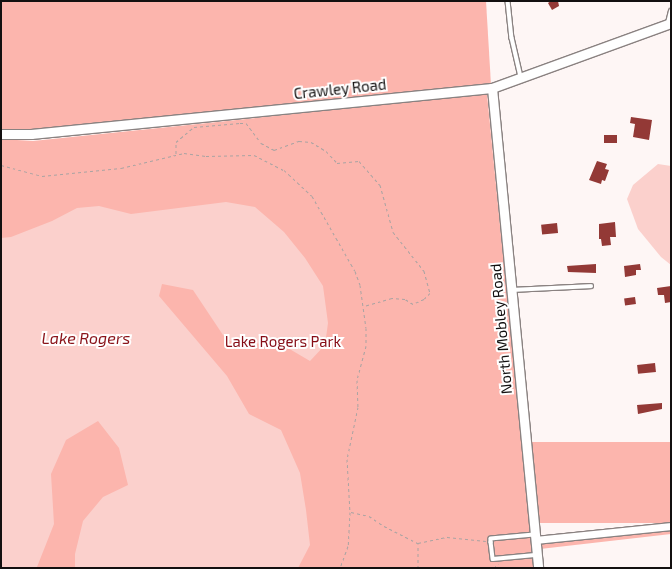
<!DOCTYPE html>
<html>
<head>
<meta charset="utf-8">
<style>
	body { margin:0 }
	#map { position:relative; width:672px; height:569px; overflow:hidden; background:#fef6f5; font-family:"Exo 2",sans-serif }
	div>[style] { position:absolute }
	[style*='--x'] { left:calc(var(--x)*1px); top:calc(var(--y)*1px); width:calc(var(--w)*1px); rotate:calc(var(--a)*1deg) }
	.green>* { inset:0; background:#fcb5ad; transform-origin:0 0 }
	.water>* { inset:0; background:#fbd0cc }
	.building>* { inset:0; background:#933936; transform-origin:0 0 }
	.path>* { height:1px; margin-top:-0.5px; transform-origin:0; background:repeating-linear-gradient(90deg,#a9a3a2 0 3px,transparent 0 6px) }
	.roads { filter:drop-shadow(1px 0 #8a8281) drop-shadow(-1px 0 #8a8281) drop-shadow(0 1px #8a8281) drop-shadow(0 -1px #8a8281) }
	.service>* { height:3.5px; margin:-1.75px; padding:0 1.75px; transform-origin:1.75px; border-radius:1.75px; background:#fff }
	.minor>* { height:7px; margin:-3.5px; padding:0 3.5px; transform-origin:3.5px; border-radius:3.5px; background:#fff }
	.tertiary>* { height:9px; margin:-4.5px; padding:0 4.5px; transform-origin:4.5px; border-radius:4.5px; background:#fff }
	span { translate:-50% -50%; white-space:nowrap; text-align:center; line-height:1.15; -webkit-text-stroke:4px #fff; paint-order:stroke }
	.street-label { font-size:15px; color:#131010 }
	.park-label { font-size:15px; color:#860d16 }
	.water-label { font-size:16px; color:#8a141a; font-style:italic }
	.frame { position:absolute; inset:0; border:2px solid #131010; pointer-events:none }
</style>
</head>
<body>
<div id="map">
	<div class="green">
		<div style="clip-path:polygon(1px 1px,486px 1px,491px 85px,31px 131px,1px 131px)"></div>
		<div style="clip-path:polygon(487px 94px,534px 568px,1px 568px,1px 139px,33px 141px)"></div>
		<div style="left:671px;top:442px;width:81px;height:141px;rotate:90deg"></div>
		<div style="clip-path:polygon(671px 529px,671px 534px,540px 549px,539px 543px)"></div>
	</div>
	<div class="water">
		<div style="clip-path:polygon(658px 164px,671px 166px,671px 265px,661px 257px,638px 229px,627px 199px,633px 185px)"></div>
		<div style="clip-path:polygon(226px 202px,255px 207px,284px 232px,305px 258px,323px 286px,328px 323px,325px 345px,310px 361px,281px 344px,233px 343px,223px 335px,193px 290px,162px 284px,159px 296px,227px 376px,249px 414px,281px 430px,300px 473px,306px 510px,310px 545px,298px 568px,75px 568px,75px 554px,83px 521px,103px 497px,128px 485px,119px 448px,98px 421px,66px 440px,51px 474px,54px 524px,37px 567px,1px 568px,1px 238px,11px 237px,52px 221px,77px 208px,99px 206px,131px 214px)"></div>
	</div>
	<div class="building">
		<div style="clip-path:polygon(551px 1px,558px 1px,559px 6px,552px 10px,548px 3px)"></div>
		<div style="clip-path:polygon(631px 117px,652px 120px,649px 140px,633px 137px,635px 124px,630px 123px)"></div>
		<div style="left:617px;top:135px;width:8px;height:13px;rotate:90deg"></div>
		<div style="clip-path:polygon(597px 161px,607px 164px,605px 169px,609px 170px,605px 181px,602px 180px,601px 184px,589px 180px)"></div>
		<div style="clip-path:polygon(615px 222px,616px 237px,610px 237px,611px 245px,602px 246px,601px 239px,599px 239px,599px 224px)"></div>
		<div style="left:557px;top:223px;width:10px;height:16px;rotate:84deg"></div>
		<div style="clip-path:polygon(596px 264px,596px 273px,568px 272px,567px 266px)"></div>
		<div style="clip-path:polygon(640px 264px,641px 270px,636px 270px,636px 275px,625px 277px,624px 266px)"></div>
		<div style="clip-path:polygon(671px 286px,671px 302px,665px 303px,664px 295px,658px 295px,657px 288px)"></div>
		<div style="left:635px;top:297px;width:7px;height:11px;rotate:82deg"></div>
		<div style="left:655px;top:363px;width:9px;height:18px;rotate:84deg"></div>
		<div style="clip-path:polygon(662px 403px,662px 409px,638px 414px,637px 405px)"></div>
	</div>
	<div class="path">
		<div style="--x:176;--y:154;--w:12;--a:-90"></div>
		<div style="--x:176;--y:142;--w:23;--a:-40"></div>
		<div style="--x:194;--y:127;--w:46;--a:-5"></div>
		<div style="--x:240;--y:123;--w:6;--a:0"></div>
		<div style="--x:246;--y:123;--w:25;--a:53"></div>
		<div style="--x:261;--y:143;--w:15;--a:28"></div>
		<div style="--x:274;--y:150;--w:27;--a:-20"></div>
		<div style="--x:299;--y:141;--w:12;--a:5"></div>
		<div style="--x:311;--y:142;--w:17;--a:31"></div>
		<div style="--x:326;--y:151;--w:16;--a:47"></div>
		<div style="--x:337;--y:163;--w:22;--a:-5"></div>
		<div style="--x:359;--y:161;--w:32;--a:49"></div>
		<div style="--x:380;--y:185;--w:49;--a:74.5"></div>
		<div style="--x:393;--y:232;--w:50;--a:51.5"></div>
		<div style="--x:424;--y:271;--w:23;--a:75"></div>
		<div style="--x:430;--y:293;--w:8;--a:135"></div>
		<div style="--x:424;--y:299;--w:12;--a:156"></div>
		<div style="--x:413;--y:304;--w:9;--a:-148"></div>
		<div style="--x:405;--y:299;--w:13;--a:-176"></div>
		<div style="--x:392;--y:298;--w:29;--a:164"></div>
		<div style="--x:1;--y:165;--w:42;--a:15"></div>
		<div style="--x:42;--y:176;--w:79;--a:-5.8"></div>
		<div style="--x:121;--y:168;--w:65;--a:-13.4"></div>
		<div style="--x:184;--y:153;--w:22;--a:8"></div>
		<div style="--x:206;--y:156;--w:48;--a:-1.2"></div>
		<div style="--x:254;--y:155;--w:34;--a:27"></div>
		<div style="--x:284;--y:170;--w:38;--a:43"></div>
		<div style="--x:312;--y:196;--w:86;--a:60.2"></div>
		<div style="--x:355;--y:271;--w:15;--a:70"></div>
		<div style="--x:360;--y:285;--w:43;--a:82.1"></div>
		<div style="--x:366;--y:328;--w:18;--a:90"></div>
		<div style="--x:366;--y:346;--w:35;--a:105"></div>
		<div style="--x:357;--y:380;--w:27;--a:88"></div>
		<div style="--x:358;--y:407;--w:53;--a:101.9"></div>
		<div style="--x:347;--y:459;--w:53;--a:86.8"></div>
		<div style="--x:350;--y:512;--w:34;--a:93"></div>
		<div style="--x:348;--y:546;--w:23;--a:110"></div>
		<div style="--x:351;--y:512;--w:18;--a:13"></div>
		<div style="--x:369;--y:516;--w:18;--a:34"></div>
		<div style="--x:384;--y:526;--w:38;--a:27"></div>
		<div style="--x:418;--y:543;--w:30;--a:-12"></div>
		<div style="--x:447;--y:537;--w:39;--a:6"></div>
		<div style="--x:418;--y:568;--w:24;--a:-90"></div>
		<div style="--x:494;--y:568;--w:6;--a:-45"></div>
	</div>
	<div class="roads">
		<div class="service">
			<div style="--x:508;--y:1;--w:37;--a:84"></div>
			<div style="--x:512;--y:38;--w:40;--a:77"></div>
			<div style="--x:668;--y:23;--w:12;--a:-76"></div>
			<div style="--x:513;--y:290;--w:78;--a:-2.9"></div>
			<div style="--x:534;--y:535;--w:43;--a:174.7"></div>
			<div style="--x:491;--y:539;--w:3;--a:90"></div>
			<div style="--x:491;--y:542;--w:17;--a:83"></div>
			<div style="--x:493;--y:559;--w:42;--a:-5.4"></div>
		</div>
		<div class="minor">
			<div style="--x:535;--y:540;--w:137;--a:-5.9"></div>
		</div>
		<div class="tertiary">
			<div style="--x:492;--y:88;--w:482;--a:84.5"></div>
			<div style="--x:1;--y:134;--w:30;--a:0"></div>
			<div style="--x:31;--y:134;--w:463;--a:-5.7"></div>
			<div style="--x:492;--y:88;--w:190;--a:-20"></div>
		</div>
	</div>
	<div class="street-label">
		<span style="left:340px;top:89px;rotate:-6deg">Crawley Road</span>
		<span style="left:501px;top:329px;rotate:-95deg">North Mobley Road</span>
	</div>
	<div class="park-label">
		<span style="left:283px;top:342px">Lake Rogers Park</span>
	</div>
	<div class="water-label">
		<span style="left:86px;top:338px">Lake Rogers</span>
	</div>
	<div class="frame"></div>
</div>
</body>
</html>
